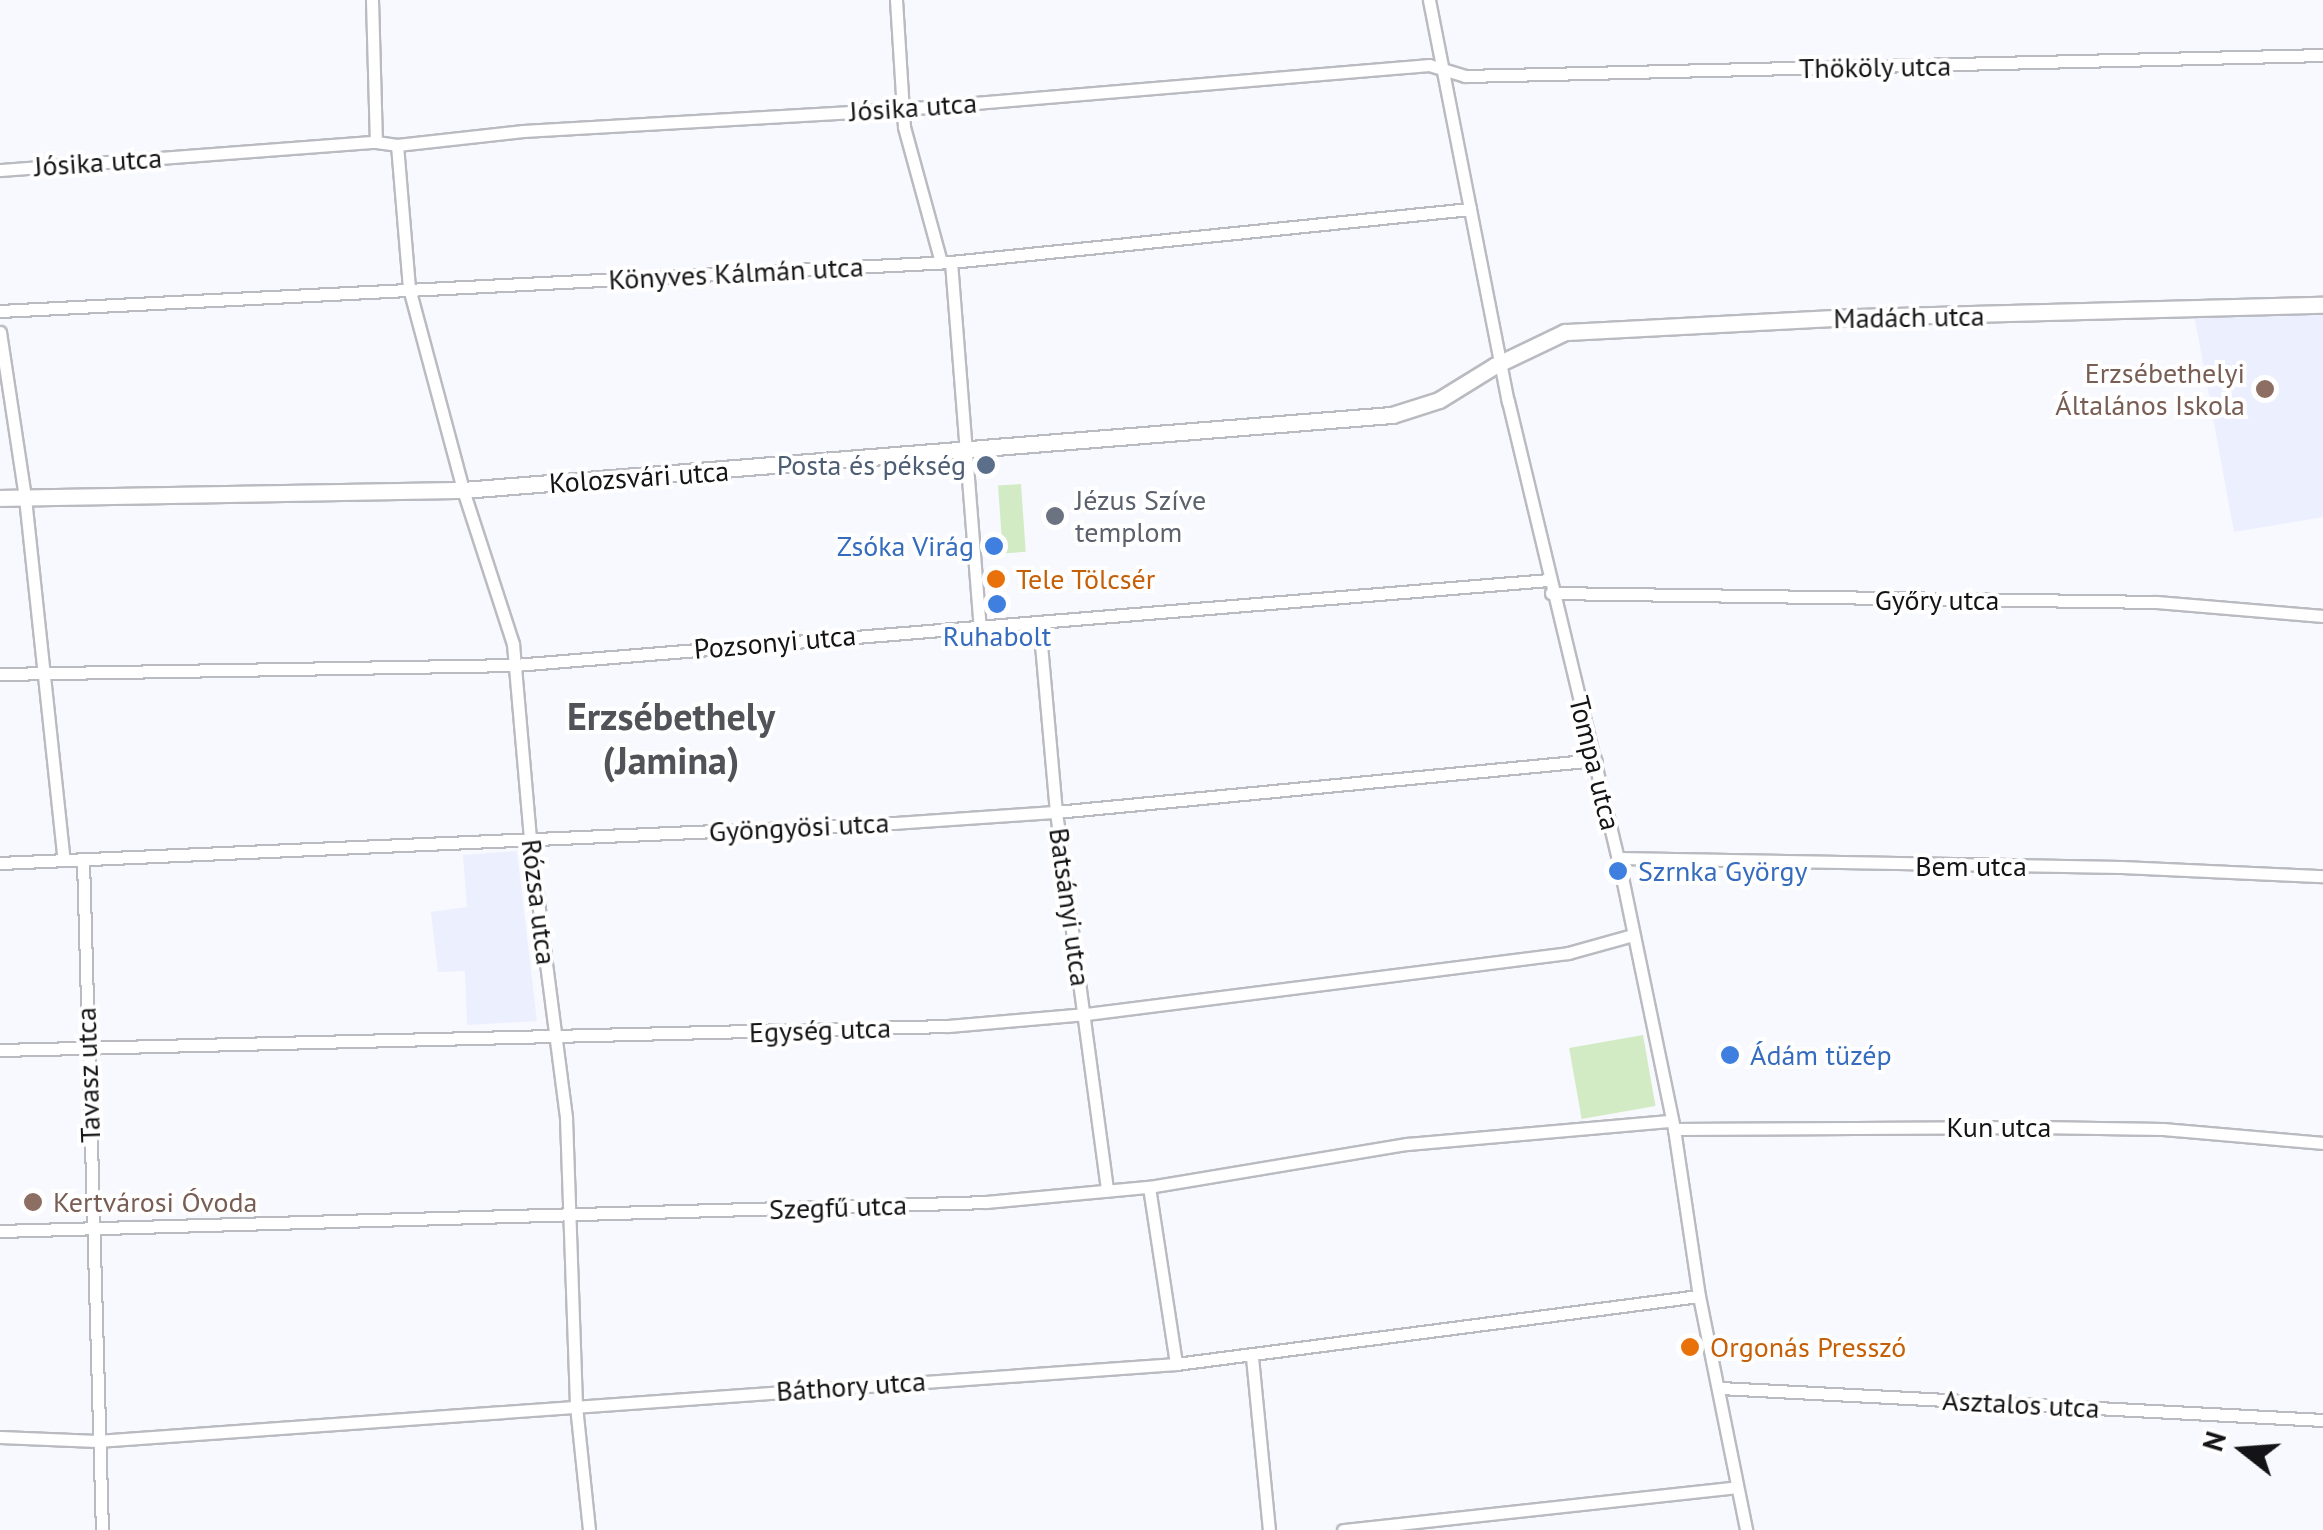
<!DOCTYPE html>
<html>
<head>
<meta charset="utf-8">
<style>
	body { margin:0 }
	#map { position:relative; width:2323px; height:1530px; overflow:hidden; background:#f8f9fe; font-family:"PT Sans",sans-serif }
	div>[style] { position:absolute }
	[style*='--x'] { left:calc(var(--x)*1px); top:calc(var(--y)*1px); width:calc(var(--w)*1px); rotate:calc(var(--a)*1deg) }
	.built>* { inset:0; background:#eceffd }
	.green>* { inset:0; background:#d3ebc4; transform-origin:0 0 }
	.roads { filter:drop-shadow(2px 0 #babbc1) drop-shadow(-2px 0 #babbc1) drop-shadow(0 2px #babbc1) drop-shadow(0 -2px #babbc1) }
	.street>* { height:11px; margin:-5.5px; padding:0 5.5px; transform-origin:5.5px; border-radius:5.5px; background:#fff }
	.secondary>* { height:15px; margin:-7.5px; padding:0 7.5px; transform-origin:7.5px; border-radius:7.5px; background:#fff }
	.dots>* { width:28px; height:28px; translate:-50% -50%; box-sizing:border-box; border:5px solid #fff; border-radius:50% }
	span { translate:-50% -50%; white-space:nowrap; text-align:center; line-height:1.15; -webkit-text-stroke:8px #fff; paint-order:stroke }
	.street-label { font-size:28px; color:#141416 }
	.education-label { font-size:28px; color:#785e54 }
	.right { translate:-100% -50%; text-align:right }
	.left { translate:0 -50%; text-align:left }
	.service-label { font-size:28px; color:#4e5e75 }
	.worship-label { font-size:28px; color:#5b616d }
	.shop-label { font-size:28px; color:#366cbe }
	.food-label { font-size:28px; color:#c56008 }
	.district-label { font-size:38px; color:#515358; font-weight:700 }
	.north { position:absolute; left:2193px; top:1400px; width:100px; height:100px; -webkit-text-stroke:8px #fff; paint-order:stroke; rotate:287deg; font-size:28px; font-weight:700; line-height:40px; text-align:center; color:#141416 }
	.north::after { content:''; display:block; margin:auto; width:35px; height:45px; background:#141416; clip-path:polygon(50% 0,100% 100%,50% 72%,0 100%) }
</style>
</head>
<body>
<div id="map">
	<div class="built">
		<div style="clip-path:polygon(2323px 312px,2323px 517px,2234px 532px,2194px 314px)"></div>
		<div style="clip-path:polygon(517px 851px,537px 1021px,467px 1025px,465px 971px,438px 972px,431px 912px,467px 907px,463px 855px)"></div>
	</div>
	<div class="green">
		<div style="left:1021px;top:484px;width:68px;height:23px;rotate:86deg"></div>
		<div style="left:1643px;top:1035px;width:72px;height:75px;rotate:80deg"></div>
	</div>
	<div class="roads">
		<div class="street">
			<div style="--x:372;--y:0;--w:142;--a:88.4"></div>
			<div style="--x:376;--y:142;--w:21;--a:8"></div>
			<div style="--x:397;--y:145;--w:127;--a:-6.3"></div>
			<div style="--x:523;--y:131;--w:381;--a:-3.3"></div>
			<div style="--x:903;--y:109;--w:528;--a:-4.78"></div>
			<div style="--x:1429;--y:65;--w:38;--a:17"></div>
			<div style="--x:1465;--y:76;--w:858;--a:-1.4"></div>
			<div style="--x:896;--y:0;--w:127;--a:86.4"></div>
			<div style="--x:904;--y:127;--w:140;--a:74.7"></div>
			<div style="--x:1429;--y:0;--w:409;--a:78.9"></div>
			<div style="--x:1508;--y:401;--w:470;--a:76.5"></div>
			<div style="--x:1618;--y:858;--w:277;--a:78.3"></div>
			<div style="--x:1674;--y:1129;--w:169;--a:81.5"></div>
			<div style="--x:1699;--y:1296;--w:239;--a:78.6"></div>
			<div style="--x:397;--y:145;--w:144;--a:85.2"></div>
			<div style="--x:409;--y:288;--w:209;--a:75"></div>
			<div style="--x:463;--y:490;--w:162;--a:72"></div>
			<div style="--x:513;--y:644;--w:197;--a:85"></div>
			<div style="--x:530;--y:840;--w:280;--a:82.6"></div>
			<div style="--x:566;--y:1118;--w:288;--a:88"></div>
			<div style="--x:576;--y:1406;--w:125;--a:84"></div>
			<div style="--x:0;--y:170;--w:377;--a:-4.3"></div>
			<div style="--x:951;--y:262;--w:367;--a:85.5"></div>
			<div style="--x:0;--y:311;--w:952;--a:-2.95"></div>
			<div style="--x:951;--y:262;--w:522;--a:-5.83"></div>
			<div style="--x:0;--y:332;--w:168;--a:81.4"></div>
			<div style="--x:25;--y:498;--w:364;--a:83.9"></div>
			<div style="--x:1551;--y:593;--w:605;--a:0.85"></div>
			<div style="--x:2156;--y:602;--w:168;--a:4.8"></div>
			<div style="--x:1039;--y:622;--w:191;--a:84.9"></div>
			<div style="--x:1056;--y:812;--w:382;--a:82.3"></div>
			<div style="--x:0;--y:674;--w:515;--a:-1"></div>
			<div style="--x:515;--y:665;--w:1036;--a:-4.7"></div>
			<div style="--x:1618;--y:858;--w:503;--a:1.03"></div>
			<div style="--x:2121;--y:867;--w:202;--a:2.6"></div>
			<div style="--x:83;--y:860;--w:670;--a:88.38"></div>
			<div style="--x:0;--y:863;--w:895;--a:-2.56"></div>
			<div style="--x:894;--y:823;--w:162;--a:-3.9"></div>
			<div style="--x:1056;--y:812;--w:542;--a:-5.5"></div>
			<div style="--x:0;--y:1050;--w:948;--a:-1.45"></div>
			<div style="--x:948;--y:1026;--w:139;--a:-5"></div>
			<div style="--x:1086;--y:1014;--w:486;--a:-7.2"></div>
			<div style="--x:1568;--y:953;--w:67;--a:-15.5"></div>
			<div style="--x:1674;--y:1129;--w:361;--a:-0.3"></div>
			<div style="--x:2035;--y:1127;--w:128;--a:0.9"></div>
			<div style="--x:2163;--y:1129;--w:161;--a:5"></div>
			<div style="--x:1149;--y:1187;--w:179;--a:81.3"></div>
			<div style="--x:0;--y:1231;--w:986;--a:-1.68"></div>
			<div style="--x:986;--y:1202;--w:164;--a:-5.3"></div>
			<div style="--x:1149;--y:1187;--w:262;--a:-9.5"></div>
			<div style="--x:1407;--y:1144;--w:266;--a:-5"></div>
			<div style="--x:1252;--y:1357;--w:174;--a:84.4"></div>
			<div style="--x:1720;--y:1388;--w:604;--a:3.04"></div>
			<div style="--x:0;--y:1437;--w:97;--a:2.4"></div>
			<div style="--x:97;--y:1441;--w:1082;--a:-4.08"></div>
			<div style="--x:1176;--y:1364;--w:527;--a:-7.41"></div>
			<div style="--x:1343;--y:1530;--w:396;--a:-6.2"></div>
		</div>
		<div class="secondary">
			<div style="--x:0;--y:498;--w:463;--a:-1"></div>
			<div style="--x:463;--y:490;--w:932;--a:-4.62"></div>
			<div style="--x:1392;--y:415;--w:49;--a:-17.7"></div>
			<div style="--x:1439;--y:400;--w:65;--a:-31.7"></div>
			<div style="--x:1494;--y:366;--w:79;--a:-25.6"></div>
			<div style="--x:1565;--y:332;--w:290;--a:-3"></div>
			<div style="--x:1855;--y:317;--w:468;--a:-1.5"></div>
		</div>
	</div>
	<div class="dots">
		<div style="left:2265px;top:389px;background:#8d6e63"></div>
		<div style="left:986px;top:465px;background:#5c6f8a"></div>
		<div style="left:1055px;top:516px;background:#6b7280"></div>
		<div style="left:994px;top:546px;background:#3f7fe0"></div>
		<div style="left:996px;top:579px;background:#e8710a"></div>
		<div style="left:997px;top:604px;background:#3f7fe0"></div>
		<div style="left:1618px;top:871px;background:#3f7fe0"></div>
		<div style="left:1730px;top:1055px;background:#3f7fe0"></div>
		<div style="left:33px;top:1202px;background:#8d6e63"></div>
		<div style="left:1690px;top:1347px;background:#e8710a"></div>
	</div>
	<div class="street-label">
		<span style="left:1875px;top:67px;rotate:-1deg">Thököly utca</span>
		<span style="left:913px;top:107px;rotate:-4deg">Jósika utca</span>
		<span style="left:98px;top:162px;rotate:-4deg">Jósika utca</span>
		<span style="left:736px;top:273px;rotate:-3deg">Könyves Kálmán utca</span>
		<span style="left:1909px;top:317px;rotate:-1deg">Madách utca</span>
		<span style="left:639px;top:477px;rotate:-4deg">Kolozsvári utca</span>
		<span style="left:1937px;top:600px">Győry utca</span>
		<span style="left:775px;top:642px;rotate:-5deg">Pozsonyi utca</span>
		<span style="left:1595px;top:763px;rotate:76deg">Tompa utca</span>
		<span style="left:799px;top:827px;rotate:-3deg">Gyöngyösi utca</span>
		<span style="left:1971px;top:866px">Bem utca</span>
		<span style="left:539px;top:902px;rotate:83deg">Rózsa utca</span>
		<span style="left:1070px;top:907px;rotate:82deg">Batsányi utca</span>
		<span style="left:820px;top:1030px;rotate:-2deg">Egység utca</span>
		<span style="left:88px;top:1075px;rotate:-92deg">Tavasz utca</span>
		<span style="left:1999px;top:1127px">Kun utca</span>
		<span style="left:838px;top:1207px;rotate:-2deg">Szegfű utca</span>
		<span style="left:851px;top:1386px;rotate:-4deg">Báthory utca</span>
		<span style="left:2021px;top:1404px;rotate:3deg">Asztalos utca</span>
	</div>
	<div class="education-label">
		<span class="right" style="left:2245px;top:389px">Erzsébethelyi<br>Általános Iskola</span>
		<span class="left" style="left:53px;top:1202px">Kertvárosi Óvoda</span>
	</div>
	<div class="service-label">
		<span class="right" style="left:966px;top:465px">Posta és pékség</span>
	</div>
	<div class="worship-label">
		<span class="left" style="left:1075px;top:516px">Jézus Szíve<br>templom</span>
	</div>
	<div class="shop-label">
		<span class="right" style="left:974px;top:546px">Zsóka Virág</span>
		<span style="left:997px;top:636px">Ruhabolt</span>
		<span class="left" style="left:1638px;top:871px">Szrnka György</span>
		<span class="left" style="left:1750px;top:1055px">Ádám tüzép</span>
	</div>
	<div class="food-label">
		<span class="left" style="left:1016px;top:579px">Tele Tölcsér</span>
		<span class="left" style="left:1710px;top:1347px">Orgonás Presszó</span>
	</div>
	<div class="district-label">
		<span style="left:671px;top:738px">Erzsébethely<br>(Jamina)</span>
	</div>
	<div class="north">N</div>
</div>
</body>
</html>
